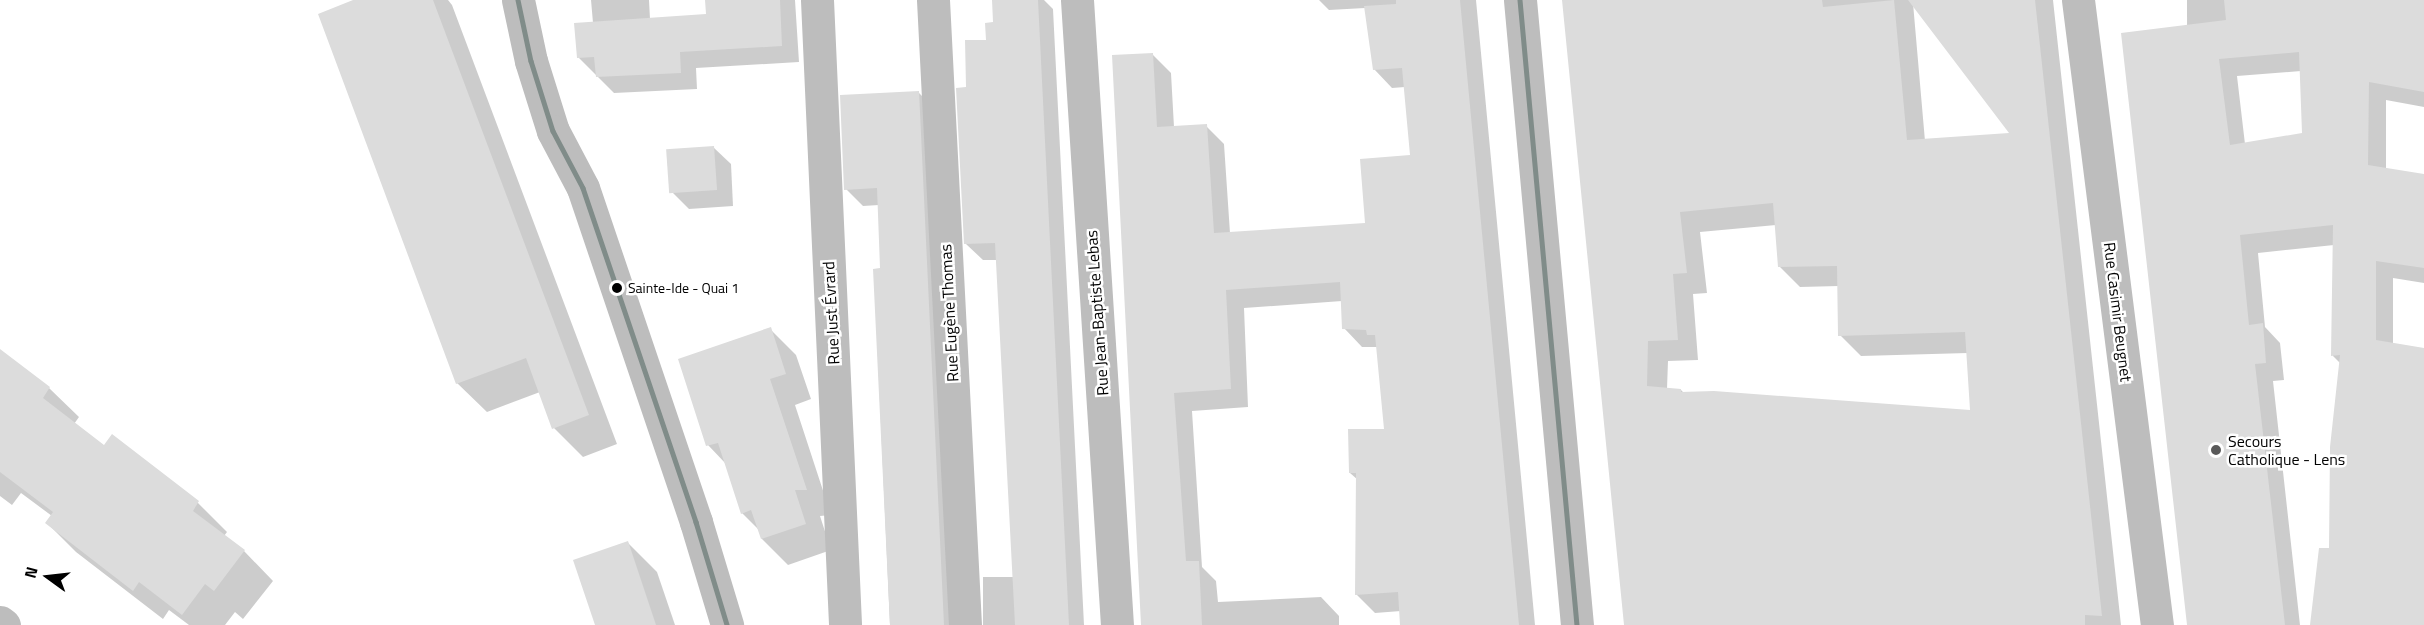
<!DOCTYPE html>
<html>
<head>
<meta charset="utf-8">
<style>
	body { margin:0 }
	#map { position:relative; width:2424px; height:625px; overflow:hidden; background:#fff; font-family:"Titillium Web",sans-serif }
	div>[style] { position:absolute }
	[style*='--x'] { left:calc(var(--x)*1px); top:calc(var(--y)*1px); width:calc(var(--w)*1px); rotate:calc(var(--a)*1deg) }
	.shadow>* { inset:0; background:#0003 }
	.building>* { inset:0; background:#dcdcdc; transform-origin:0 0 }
	.minor>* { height:33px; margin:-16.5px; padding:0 16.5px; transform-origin:16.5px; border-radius:16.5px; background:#bdbdbd }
	.bus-1>* { height:4.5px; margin:-2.25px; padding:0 2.25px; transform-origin:2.25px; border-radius:2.25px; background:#808c89 }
	.dots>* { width:16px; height:16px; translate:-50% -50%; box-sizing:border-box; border:3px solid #fff; border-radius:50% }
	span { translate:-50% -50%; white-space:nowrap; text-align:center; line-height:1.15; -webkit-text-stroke:5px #fff; paint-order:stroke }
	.bus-label { font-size:14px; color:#000 }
	.left { translate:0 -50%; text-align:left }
	.street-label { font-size:16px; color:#000 }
	.poi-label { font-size:16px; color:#000 }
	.north { position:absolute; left:18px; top:547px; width:60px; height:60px; -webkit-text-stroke:4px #fff; paint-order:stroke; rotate:285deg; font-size:16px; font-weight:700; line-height:24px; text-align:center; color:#000 }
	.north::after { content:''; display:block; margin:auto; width:21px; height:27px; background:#000; clip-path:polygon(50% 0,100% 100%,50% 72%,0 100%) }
</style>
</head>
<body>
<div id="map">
	<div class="shadow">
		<div style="clip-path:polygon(358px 0,448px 0,452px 5px,617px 444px,583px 457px,554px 428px,540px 392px,487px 412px,457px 383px)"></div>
		<div style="clip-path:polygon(591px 0,649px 0,650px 19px,708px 16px,707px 0,795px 0,799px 62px,696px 68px,697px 89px,614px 93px,578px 57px,593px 23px)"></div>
		<div style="clip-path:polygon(994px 0,1044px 0,1053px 9px,1084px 625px,983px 625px,983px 577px,1014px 577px,997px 260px,983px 260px,966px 244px,968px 89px,995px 24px)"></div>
		<div style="clip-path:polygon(1319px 0,1476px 0,1535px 625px,1402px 625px,1401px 611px,1375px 613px,1356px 594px,1358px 480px,1350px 473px,1385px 430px,1378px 347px,1362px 347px,1344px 328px,1342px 301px,1244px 308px,1248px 407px,1192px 411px,1202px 567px,1216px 581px,1218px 602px,1321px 597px,1339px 616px,1339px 625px,1143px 625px,1152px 54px,1171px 73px,1174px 127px,1206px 126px,1224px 144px,1230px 233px,1366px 224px,1412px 156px,1405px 87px,1392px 88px,1374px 69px,1365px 8px,1329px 10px)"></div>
		<div style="clip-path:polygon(evenodd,1564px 0,2053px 0,2121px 625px,1625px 625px,1564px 0,1913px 3px,2012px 135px,1925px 141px,1913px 3px,1564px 0,1776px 225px,1779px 266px,1800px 287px,1839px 286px,1840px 335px,1861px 356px,1968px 353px,1971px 412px,1684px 393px,1681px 390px,1667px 389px,1668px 361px,1698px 360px,1693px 294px,1707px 293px,1700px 232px,1776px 225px)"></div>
		<div style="clip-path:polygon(evenodd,2187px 0,2424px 0,2424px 107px,2386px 100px,2386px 169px,2424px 176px,2424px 283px,2393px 278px,2393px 345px,2424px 350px,2424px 625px,2312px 625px,2330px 550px,2341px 364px,2333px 356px,2334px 245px,2258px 253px,2265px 327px,2280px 343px,2284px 380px,2273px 381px,2300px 625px,2188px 625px,2187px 0,2301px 71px,2304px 134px,2245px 144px,2237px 76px,2301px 71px)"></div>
		<div style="clip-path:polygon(918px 92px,935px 109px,963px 625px,890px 625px,874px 270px,881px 269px,879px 205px,863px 206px,846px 189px)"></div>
		<div style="clip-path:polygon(713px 147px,731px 164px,733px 206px,689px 209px,672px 192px)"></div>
		<div style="clip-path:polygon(770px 329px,796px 355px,811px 399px,795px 405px,831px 515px,820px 516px,831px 550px,788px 565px,762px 539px,759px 530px,742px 513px,726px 464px,708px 445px)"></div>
		<div style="clip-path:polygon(0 351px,49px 388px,79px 417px,74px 424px,104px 447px,112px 436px,198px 503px,227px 532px,224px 536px,244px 551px,273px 581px,243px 619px,235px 612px,225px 625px,189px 625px,169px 610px,163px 619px,76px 552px,47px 523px,52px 516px,21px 493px,12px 505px,0 496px)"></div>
		<div style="clip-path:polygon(628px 543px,657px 572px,675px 625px,596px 625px)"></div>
	</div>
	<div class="building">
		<div style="clip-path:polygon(353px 0,433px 0,589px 415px,552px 429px,526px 358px,456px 384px,318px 14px)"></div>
		<div style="clip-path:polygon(705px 0,780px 0,782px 46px,680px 52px,681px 73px,596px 77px,594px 57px,577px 58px,574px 23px,706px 14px)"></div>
		<div style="clip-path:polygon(992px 0,1038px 0,1069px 625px,1015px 625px,995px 243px,964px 244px,956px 88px,966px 87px,965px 40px,986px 40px,985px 23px,993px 22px)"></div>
		<div style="clip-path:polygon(1396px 0,1460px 0,1519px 625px,1400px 625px,1398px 592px,1355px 595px,1356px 473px,1349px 473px,1348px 429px,1384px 429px,1375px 335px,1367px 335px,1366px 330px,1342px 329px,1340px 282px,1226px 290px,1231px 389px,1174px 393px,1186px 561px,1199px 561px,1202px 625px,1141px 625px,1112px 55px,1153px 53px,1157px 127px,1207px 124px,1214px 233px,1365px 223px,1360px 159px,1410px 155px,1402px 68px,1373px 70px,1364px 6px,1396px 4px)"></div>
		<div style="clip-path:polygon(evenodd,1562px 0,1822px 0,1823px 7px,1894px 0,1907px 140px,2009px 133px,1908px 0,2035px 0,2102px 616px,2085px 615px,2085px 625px,1624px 625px,1562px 0,1773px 203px,1778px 267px,1837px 266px,1838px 336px,1965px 332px,1970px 410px,1714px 391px,1681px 392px,1681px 389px,1647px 386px,1648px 341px,1678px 340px,1673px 274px,1687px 273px,1680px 212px,1773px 203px)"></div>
		<div style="clip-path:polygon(evenodd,2224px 0,2424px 0,2424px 92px,2369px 82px,2368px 165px,2424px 174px,2424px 268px,2376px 261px,2376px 340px,2424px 348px,2424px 625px,2310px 625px,2319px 548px,2329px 548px,2330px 447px,2340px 355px,2331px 356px,2333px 225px,2240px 235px,2249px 325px,2263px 323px,2266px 363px,2255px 364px,2285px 625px,2187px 625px,2121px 33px,2226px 20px,2224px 0,2299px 52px,2302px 133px,2230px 145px,2219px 59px,2299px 52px)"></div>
		<div style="clip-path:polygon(919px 91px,944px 625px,890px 625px,873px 269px,880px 268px,877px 188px,844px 190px,840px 95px)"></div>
		<div style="left:714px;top:146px;width:44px;height:48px;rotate:86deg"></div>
		<div style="clip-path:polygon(771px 327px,786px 374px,770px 379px,807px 490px,795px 490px,806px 524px,761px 539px,751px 510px,741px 514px,718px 443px,706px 446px,678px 359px)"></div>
		<div style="clip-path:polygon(0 349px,50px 387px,43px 398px,104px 445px,112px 434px,199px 501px,193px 511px,245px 550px,214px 591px,205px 584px,182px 615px,139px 582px,133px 591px,45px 523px,53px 512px,0 472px)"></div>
		<div style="clip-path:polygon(628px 541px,656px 625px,595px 625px,573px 560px)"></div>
	</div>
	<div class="minor">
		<div style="--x:518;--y:0;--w:62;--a:78"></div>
		<div style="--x:531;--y:61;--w:73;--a:72.6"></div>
		<div style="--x:553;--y:131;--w:64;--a:62.2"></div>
		<div style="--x:583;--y:188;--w:353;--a:71.3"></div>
		<div style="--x:696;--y:522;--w:108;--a:73.2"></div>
		<div style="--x:817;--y:0;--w:626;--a:87.43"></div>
		<div style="--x:933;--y:0;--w:626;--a:87.07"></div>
		<div style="--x:1077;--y:0;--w:626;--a:86.34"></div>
		<div style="--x:1520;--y:0;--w:628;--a:84.79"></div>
		<div style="--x:2078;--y:0;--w:630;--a:82.8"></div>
		<div style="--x:0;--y:622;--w:5;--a:37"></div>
	</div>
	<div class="bus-1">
		<div style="--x:518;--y:0;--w:62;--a:78"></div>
		<div style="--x:531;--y:61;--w:73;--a:72.6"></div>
		<div style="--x:553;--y:131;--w:64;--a:62.2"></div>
		<div style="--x:583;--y:188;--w:353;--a:71.3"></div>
		<div style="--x:696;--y:522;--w:108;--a:73.2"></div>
		<div style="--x:1520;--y:0;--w:628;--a:84.79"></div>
	</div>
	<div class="dots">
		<div style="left:617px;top:288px;background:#000"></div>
		<div style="left:2216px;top:450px;background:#595959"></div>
	</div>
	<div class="bus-label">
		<span class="left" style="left:628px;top:288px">Sainte-Ide - Quai 1</span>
	</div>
	<div class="street-label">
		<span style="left:2118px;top:312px;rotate:83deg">Rue Casimir Beugnet</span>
		<span style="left:831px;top:313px;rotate:-93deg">Rue Just Évrard</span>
		<span style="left:949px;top:313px;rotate:-93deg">Rue Eugène Thomas</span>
		<span style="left:1097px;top:313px;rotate:-94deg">Rue Jean-Baptiste Lebas</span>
	</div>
	<div class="poi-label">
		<span class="left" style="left:2228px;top:450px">Secours<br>Catholique - Lens</span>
	</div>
	<div class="north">N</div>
</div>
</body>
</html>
